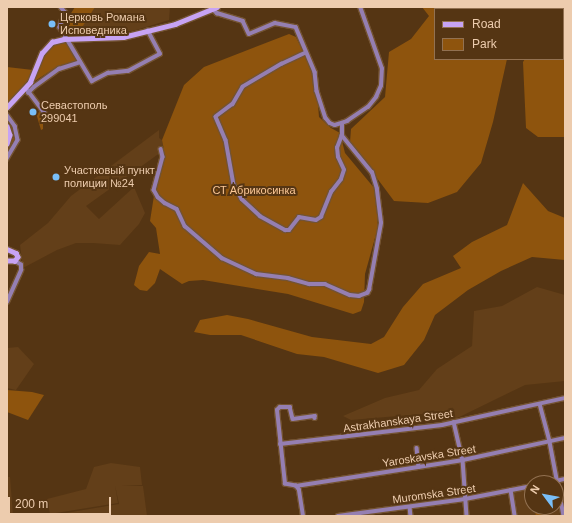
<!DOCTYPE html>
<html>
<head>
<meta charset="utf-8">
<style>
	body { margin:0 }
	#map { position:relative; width:572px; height:523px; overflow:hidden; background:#553513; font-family:Helvetica,sans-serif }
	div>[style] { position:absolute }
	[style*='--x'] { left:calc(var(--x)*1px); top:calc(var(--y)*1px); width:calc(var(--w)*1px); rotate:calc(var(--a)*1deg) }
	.built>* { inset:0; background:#633f19 }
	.green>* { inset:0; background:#8e540d }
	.roads { filter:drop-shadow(1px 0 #735332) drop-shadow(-1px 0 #735332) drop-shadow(0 1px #735332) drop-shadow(0 -1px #735332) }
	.minor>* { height:3.5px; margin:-1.75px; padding:0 1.75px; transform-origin:1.75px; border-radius:1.75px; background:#957fb2 }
	.secondary>* { height:4.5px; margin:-2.25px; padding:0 2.25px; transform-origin:2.25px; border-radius:2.25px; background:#c7a3f4 }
	.dots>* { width:11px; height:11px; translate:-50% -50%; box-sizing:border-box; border:2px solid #553513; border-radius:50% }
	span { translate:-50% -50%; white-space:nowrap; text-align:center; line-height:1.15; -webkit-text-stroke:4px #553513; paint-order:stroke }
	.poi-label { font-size:11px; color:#edccae }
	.left { translate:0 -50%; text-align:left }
	.park-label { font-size:11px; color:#fbc796 }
	.street-label { font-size:11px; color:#edccae }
	.frame { position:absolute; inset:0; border:8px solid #edccae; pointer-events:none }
	.legend { position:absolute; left:434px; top:8px; width:130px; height:52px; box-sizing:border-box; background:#553513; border:1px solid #927151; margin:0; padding:5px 7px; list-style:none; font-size:12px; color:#edccae }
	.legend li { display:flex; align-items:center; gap:8px; height:20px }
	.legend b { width:20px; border:1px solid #927151 }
	.north { position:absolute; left:524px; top:475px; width:40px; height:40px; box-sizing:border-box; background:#553513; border:1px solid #927151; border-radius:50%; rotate:302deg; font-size:11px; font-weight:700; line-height:16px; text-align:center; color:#edccae }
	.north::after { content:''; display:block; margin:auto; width:14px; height:18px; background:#79bff8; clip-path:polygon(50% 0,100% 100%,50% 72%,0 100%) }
	.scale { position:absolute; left:8px; top:497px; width:103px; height:18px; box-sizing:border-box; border:2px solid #edccae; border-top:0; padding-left:5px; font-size:12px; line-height:14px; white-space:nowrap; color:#edccae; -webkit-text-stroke:3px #553513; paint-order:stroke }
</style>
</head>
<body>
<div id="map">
	<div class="built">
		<div style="clip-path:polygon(75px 7px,170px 7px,169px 20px,133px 31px,114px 33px,79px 32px,65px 23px)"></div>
		<div style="clip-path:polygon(159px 130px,159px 138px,162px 140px,164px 150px,86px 206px,99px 219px,134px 187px,145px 213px,139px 224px,120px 245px,93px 243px,76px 243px,57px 250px,23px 268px,20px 245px,48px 223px,71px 196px)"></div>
		<div style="clip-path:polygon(537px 287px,565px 295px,565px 381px,525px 385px,445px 424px,433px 413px,351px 420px,343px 416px,385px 398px,419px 390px,437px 369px,472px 346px,474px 311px,502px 306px)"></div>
		<div style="clip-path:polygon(18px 347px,34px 364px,16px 390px,7px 388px,7px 348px)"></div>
		<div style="clip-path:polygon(111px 463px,140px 467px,142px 485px,121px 486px,143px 486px,147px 516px,48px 516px,119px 504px,115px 485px,118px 503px,50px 514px,47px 499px,86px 489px,94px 467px)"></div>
		<div style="clip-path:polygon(7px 477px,10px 477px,13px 516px,7px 516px)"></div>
		<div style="clip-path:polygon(532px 488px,532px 507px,556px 507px,556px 496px,560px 516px,518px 516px,514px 491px)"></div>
	</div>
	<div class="green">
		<div style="clip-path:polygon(75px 7px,95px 7px,79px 32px,65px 23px)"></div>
		<div style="clip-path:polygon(422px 7px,523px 7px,525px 9px,435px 9px,435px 59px,507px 59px,493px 122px,481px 163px,457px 192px,428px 203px,394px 201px,350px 142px,351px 129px,385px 97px,389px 52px,411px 39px,429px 16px)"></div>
		<div style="clip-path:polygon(532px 7px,565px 7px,565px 137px,538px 137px,526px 128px,523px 62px,525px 59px,563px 59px,563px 9px,535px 9px)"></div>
		<div style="clip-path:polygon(289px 34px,296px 37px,316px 79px,319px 117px,331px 128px,340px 133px,345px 153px,375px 189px,378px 227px,365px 274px,364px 302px,361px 311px,353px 314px,288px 294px,203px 280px,189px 281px,182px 284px,160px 269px,155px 283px,147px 291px,140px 290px,134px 285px,139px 266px,149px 252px,160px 254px,156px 228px,150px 221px,158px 170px,164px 150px,162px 140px,184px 85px,204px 67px)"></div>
		<div style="clip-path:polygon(63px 41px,68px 42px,78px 60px,58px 66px,35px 81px,33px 80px,47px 47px,57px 42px)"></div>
		<div style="clip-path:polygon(7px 67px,33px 70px,25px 85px,7px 103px)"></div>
		<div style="clip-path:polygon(40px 112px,43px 119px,43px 129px,41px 130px,36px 113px)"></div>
		<div style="clip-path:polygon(7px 117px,13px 123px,17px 141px,7px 156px,7px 151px,14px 136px,13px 131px,7px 122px)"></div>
		<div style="clip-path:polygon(523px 183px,548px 211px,565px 218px,565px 260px,532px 257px,501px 271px,468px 290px,435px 315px,424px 340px,404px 365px,378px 373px,324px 357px,297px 354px,241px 335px,210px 335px,194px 332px,200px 320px,227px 315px,248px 319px,312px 337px,371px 344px,384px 337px,403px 307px,423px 284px,461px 268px,453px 256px,472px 242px,507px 225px)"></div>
		<div style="clip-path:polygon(7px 390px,32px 392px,44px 395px,28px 420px,7px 412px)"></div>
		<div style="clip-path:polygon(534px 507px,545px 507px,547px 516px,536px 516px)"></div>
	</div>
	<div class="roads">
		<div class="minor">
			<div style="--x:61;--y:7;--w:6;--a:51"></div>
			<div style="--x:65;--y:12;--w:16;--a:108"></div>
			<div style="--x:60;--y:27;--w:63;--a:59.3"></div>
			<div style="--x:92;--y:81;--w:18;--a:-27"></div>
			<div style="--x:108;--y:73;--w:20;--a:-6"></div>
			<div style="--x:128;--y:71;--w:36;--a:-28"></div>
			<div style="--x:160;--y:54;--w:26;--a:-118"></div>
			<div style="--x:213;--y:9;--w:6;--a:45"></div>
			<div style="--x:217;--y:13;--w:27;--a:17"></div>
			<div style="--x:243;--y:21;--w:14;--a:65"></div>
			<div style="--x:249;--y:34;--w:28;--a:-23"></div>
			<div style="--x:275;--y:23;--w:21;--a:11"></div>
			<div style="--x:296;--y:27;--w:49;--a:67.1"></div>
			<div style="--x:315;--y:72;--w:19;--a:84"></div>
			<div style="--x:317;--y:91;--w:28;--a:72"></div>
			<div style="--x:326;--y:118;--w:6;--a:51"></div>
			<div style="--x:330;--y:123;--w:5;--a:22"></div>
			<div style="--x:335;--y:125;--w:13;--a:-18"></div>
			<div style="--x:347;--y:121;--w:25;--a:-34"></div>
			<div style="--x:368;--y:107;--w:13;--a:-51"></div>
			<div style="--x:376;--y:97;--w:12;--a:-66"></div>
			<div style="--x:381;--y:86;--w:17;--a:-87"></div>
			<div style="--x:382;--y:69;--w:66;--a:-109.5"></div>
			<div style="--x:306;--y:53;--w:26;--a:155"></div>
			<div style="--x:282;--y:64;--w:45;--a:149.5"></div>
			<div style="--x:243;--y:87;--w:20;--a:120"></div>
			<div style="--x:233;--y:104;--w:21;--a:143"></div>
			<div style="--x:216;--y:117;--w:25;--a:67"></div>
			<div style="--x:226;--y:140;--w:46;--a:79.9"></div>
			<div style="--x:234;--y:185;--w:16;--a:60"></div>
			<div style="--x:242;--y:199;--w:25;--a:43"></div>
			<div style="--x:260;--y:216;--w:29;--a:29"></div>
			<div style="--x:285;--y:230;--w:4;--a:0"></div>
			<div style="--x:289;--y:230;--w:16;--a:-52"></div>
			<div style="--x:299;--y:217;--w:17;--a:10"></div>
			<div style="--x:316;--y:220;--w:6;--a:-31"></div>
			<div style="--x:321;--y:217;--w:27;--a:-68"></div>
			<div style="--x:331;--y:192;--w:16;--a:-52"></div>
			<div style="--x:341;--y:179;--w:9;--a:-72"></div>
			<div style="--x:344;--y:170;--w:14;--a:-115"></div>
			<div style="--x:338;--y:157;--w:9;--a:-96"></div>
			<div style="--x:337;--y:148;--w:14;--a:-69"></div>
			<div style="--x:342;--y:135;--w:11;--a:-90"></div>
			<div style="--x:26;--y:88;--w:31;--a:53"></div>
			<div style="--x:28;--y:93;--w:8;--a:-45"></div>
			<div style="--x:34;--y:87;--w:31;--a:-36"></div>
			<div style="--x:59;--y:69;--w:22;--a:-18"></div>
			<div style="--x:7;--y:115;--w:14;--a:54"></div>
			<div style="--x:15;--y:126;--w:14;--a:78"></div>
			<div style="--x:18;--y:140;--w:22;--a:120"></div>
			<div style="--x:161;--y:149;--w:8;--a:76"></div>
			<div style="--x:163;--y:157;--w:34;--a:105"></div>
			<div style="--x:154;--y:190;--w:8;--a:60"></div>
			<div style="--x:158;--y:197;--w:9;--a:41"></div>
			<div style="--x:165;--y:203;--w:13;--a:27"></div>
			<div style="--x:177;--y:209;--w:19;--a:65"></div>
			<div style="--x:185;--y:226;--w:49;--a:40.9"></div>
			<div style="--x:222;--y:258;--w:38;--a:25"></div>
			<div style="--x:256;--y:274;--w:32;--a:7"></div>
			<div style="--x:288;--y:278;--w:22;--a:16"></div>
			<div style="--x:309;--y:284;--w:16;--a:0"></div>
			<div style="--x:325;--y:284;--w:27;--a:24"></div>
			<div style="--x:350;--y:295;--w:9;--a:6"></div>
			<div style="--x:359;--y:296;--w:9;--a:-21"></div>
			<div style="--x:367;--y:293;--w:4;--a:-56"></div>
			<div style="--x:369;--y:290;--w:68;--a:-79.8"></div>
			<div style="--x:381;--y:223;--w:34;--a:-97"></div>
			<div style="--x:377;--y:189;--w:17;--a:-107"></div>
			<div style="--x:372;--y:173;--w:48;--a:-129"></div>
			<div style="--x:7;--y:302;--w:35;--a:-66"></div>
			<div style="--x:21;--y:270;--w:5;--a:-90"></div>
			<div style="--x:21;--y:265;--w:7;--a:-146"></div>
			<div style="--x:540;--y:404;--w:39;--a:75"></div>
			<div style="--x:550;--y:442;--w:75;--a:79.3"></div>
			<div style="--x:454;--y:422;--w:39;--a:77"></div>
			<div style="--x:463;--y:460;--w:56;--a:85.9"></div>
			<div style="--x:280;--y:444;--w:163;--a:-6.7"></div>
			<div style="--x:442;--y:425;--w:126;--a:-12.4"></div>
			<div style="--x:417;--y:448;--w:19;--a:84"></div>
			<div style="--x:547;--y:483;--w:18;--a:-13"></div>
			<div style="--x:296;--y:486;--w:169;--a:-8.8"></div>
			<div style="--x:463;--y:460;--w:104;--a:-12.2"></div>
			<div style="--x:511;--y:490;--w:26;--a:81"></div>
			<div style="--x:410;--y:507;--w:9;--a:84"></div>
			<div style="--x:303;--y:516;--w:26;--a:-99"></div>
			<div style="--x:299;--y:490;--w:5;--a:-127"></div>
			<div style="--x:296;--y:486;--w:11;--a:-170"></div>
			<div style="--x:285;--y:484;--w:74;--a:-96.2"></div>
			<div style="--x:277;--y:410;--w:4;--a:-45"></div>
			<div style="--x:280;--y:407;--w:10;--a:0"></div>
			<div style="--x:290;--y:407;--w:12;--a:76"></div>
			<div style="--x:293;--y:419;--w:22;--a:-8"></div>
			<div style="--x:315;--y:416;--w:2;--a:90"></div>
			<div style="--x:338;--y:516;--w:128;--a:-7.6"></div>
			<div style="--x:465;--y:499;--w:68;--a:-11"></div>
		</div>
		<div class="secondary">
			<div style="--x:7;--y:107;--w:34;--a:-47"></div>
			<div style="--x:30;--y:82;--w:31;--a:-68"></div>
			<div style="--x:42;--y:53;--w:15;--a:-48"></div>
			<div style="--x:52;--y:42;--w:12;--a:-14"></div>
			<div style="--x:64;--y:39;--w:59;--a:-1.9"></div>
			<div style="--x:123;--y:37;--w:54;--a:-14"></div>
			<div style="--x:175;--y:24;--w:45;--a:-22"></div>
			<div style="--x:7;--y:126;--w:9;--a:72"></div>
			<div style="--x:10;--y:135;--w:9;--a:108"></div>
			<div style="--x:7;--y:249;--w:10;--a:24"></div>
			<div style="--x:16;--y:253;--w:4;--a:63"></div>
			<div style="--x:18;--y:257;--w:5;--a:127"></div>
			<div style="--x:15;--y:261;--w:8;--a:180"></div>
		</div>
	</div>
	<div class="dots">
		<div style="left:52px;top:24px;background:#79bff8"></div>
		<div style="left:33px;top:112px;background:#79bff8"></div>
		<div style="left:56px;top:177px;background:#79bff8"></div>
	</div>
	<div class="poi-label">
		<span class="left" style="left:60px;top:24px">Церковь Романа<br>Исповедника</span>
		<span class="left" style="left:41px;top:112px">Севастополь<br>299041</span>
		<span class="left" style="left:64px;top:177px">Участковый пункт<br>полиции №24</span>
	</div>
	<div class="park-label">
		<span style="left:254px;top:190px">СТ Абрикосинка</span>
	</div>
	<div class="street-label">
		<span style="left:398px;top:421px;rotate:-8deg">Astrakhanskaya Street</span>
		<span style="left:429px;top:456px;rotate:-9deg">Yaroskavska Street</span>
		<span style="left:434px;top:494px;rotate:-8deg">Muromska Street</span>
	</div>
	<div class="frame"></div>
	<ul class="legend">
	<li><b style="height:5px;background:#c7a3f4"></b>Road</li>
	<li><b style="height:11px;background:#8e540d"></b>Park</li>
	</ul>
	<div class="north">N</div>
	<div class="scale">200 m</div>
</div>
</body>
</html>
